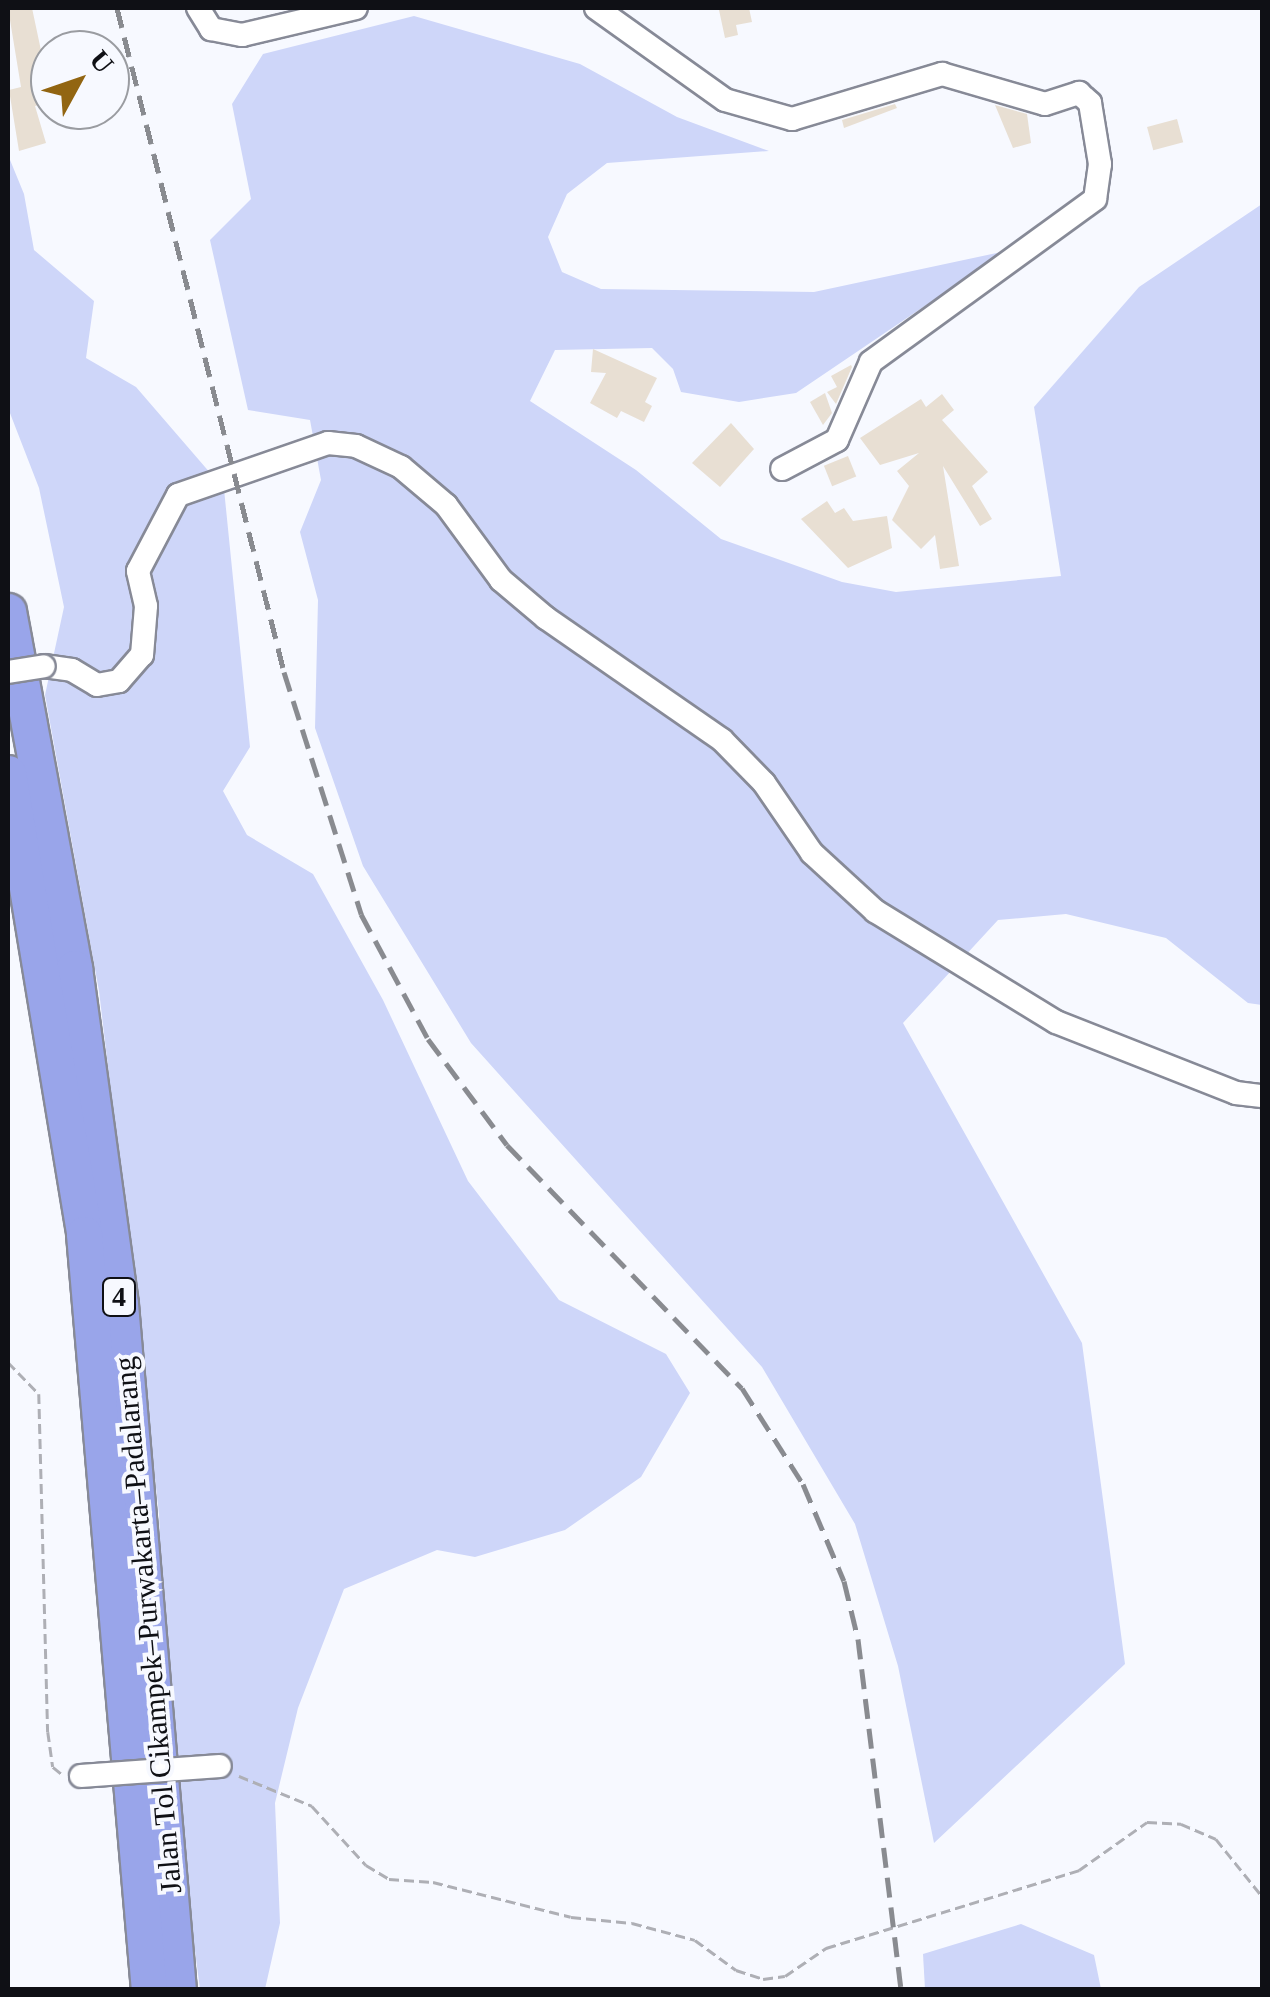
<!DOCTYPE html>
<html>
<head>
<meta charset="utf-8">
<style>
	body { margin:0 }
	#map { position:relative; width:1270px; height:1997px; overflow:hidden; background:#f7f9ff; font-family:Georgia,serif }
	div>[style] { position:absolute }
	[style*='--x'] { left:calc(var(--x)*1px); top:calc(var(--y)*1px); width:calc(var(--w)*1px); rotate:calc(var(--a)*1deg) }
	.green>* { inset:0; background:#ced6f9 }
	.building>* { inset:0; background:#e8dfd3; transform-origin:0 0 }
	.path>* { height:2.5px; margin-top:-1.25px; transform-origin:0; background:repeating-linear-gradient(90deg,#aeafb5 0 10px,transparent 0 15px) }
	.roads { filter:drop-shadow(2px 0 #878a97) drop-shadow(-2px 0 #878a97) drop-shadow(0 2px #878a97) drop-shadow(0 -2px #878a97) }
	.minor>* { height:22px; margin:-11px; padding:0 11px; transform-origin:11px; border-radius:11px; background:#fff }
	.highway>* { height:35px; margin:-17.5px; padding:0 17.5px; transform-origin:17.5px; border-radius:17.5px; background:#99a5ea }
	.rail>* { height:5px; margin-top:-2.5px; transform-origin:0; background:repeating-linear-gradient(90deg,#898b90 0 20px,transparent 0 30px) }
	.bridges { filter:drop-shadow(2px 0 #878a97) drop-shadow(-2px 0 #878a97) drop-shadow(0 2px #878a97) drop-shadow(0 -2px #878a97) }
	.minor-bridge>* { height:22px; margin:-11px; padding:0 11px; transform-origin:11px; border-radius:11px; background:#fff }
	span { translate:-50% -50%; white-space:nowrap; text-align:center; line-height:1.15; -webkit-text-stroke:8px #f7f9ff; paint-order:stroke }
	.shield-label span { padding:2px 8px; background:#f7f9ff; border:2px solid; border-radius:8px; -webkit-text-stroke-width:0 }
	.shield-label { font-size:28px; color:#0f1015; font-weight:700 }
	.street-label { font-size:30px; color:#0f1015 }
	.frame { position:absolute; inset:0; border:10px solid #0f1015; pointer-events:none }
	.north { position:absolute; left:30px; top:30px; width:100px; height:100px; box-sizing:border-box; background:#f7f9ff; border:2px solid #9a9ca1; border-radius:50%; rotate:50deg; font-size:28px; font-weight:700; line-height:40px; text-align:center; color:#0f1015 }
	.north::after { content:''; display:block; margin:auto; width:35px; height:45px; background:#926511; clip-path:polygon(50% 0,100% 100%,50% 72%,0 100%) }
</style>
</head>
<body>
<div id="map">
	<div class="green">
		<div style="clip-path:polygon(414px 16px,580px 64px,677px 117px,769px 151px,607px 163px,567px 194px,548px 237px,562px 272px,601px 289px,814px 292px,1006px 251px,796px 393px,739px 402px,681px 392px,673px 369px,652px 348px,555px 350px,530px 401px,636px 470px,721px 539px,842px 582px,896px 592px,1061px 576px,1034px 407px,1139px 287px,1262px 204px,1262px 1005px,1248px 1003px,1166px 938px,1066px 914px,998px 920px,903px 1023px,1082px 1343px,1125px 1664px,934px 1843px,898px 1666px,855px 1524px,762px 1367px,471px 1043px,363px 866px,315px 728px,318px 600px,300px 532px,321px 480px,310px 420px,248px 410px,210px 240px,251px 199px,232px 104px,263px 54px)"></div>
		<div style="clip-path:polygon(8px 155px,24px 194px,34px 250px,94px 301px,86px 358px,136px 387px,224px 489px,250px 747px,223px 791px,247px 835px,313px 874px,383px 1000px,468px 1181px,559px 1300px,666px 1354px,690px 1393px,641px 1477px,565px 1530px,475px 1557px,437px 1550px,344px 1589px,298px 1708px,275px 1803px,280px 1923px,265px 1989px,200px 1989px,167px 1738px,159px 1514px,127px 1226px,99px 991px,45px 695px,64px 607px,39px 488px,8px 408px)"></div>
		<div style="clip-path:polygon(1021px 1924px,1094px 1955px,1101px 1989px,925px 1989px,923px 1954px)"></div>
	</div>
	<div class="building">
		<div style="clip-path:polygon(8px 8px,32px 8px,50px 93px,50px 103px,35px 106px,46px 143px,19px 151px,9px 90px,21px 87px)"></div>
		<div style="clip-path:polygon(731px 8px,749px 8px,752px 22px,736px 25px,738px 35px,725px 38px,719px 10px)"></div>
		<div style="clip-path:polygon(895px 104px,897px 108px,844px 128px,842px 120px)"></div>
		<div style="clip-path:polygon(995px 105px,1027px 114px,1031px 143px,1013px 148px)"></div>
		<div style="left:1177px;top:119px;width:24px;height:31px;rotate:75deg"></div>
		<div style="clip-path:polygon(593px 349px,657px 378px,645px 402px,652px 406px,644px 422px,621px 411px,617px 418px,590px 403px,606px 373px,591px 372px)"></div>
		<div style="clip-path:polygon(851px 365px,852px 367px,836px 404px,827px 392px,837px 387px,831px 376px)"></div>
		<div style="clip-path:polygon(825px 393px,832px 413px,823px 425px,810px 402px)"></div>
		<div style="clip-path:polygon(942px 394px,954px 410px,942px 420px,988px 472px,972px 486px,992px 519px,980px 526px,943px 466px,959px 566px,940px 569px,935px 535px,921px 549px,892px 520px,909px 486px,897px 471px,919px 453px,880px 465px,860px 438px,921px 399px,926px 407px)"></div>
		<div style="clip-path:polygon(731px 423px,754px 449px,720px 487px,692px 463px)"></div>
		<div style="left:848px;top:456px;width:22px;height:26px;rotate:68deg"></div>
		<div style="clip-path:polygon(827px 501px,835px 513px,844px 508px,853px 521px,887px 516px,892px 548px,848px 568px,801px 519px)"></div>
	</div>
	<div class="path">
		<div style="--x:8;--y:1362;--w:45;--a:45.9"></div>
		<div style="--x:39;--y:1394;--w:338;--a:88.5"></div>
		<div style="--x:48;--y:1732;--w:35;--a:82"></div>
		<div style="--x:53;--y:1767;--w:13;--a:39"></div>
		<div style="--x:239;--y:1776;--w:79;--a:22.3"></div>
		<div style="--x:312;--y:1806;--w:80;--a:47.5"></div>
		<div style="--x:366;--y:1865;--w:27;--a:31"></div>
		<div style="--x:389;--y:1879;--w:44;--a:3.9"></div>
		<div style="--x:433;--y:1882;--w:142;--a:14.2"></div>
		<div style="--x:571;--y:1917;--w:61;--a:5.6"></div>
		<div style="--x:632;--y:1923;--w:65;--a:15.1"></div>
		<div style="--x:695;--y:1940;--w:51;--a:36.2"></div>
		<div style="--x:736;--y:1970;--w:28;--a:18"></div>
		<div style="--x:763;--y:1979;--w:22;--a:-8"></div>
		<div style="--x:785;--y:1976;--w:50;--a:-34.3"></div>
		<div style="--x:826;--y:1948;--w:265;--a:-17.1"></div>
		<div style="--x:1079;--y:1870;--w:83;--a:-35.2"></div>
		<div style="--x:1147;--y:1822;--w:34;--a:3"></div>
		<div style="--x:1181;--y:1824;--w:38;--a:23"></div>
		<div style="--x:1216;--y:1839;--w:73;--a:51.1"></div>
	</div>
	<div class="roads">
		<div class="minor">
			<div style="--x:198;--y:8;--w:25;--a:58"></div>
			<div style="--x:211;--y:29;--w:32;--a:11"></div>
			<div style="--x:242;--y:35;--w:117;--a:-13.3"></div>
			<div style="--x:596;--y:8;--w:158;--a:35.5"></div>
			<div style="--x:725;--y:100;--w:70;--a:15.8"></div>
			<div style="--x:792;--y:119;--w:157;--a:-16.7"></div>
			<div style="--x:942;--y:74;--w:107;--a:16.2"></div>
			<div style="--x:1045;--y:104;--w:36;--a:-18"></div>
			<div style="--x:1079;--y:93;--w:15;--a:42"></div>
			<div style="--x:1090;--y:103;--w:62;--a:80.7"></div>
			<div style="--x:1100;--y:164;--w:35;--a:98"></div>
			<div style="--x:1095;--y:199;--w:277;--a:144"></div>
			<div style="--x:871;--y:362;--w:85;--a:113.6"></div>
			<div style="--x:837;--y:440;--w:62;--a:152.2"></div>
			<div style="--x:44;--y:666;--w:28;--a:8"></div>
			<div style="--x:72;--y:670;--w:29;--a:31"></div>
			<div style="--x:97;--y:685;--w:22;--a:-10"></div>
			<div style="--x:119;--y:681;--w:35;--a:-49"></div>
			<div style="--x:142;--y:655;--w:49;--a:-85.3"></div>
			<div style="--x:146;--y:606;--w:36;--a:-103"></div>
			<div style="--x:138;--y:571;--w:86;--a:-62.2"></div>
			<div style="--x:178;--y:495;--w:159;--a:-19.1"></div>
			<div style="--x:328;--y:443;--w:28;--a:6"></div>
			<div style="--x:356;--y:446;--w:50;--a:25"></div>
			<div style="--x:401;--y:467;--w:59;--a:40.2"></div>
			<div style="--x:446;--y:505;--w:93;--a:53.7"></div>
			<div style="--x:501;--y:580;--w:59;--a:40.2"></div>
			<div style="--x:546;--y:618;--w:214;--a:34.7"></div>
			<div style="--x:722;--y:740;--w:60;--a:45.7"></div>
			<div style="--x:764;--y:783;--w:85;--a:55.6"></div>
			<div style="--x:812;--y:853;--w:86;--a:42.6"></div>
			<div style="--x:875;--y:911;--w:212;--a:31.5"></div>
			<div style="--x:1056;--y:1022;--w:193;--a:21.5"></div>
			<div style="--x:1236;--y:1093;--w:26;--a:7"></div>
		</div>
		<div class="highway">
			<div style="--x:8;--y:611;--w:363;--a:79.5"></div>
			<div style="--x:74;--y:968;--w:339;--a:82.2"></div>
			<div style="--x:120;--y:1304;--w:688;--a:85.17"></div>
			<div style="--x:8;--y:773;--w:467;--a:80.6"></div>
			<div style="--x:84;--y:1234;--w:759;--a:85.09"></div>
		</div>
	</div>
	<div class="rail">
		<div style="--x:117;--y:8;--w:685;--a:75.88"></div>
		<div style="--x:284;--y:672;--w:254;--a:72.3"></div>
		<div style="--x:361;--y:914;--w:142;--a:61.8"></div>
		<div style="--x:428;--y:1039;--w:132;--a:53.3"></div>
		<div style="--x:507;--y:1145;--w:338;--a:46"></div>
		<div style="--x:742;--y:1388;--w:114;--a:57.6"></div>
		<div style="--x:803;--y:1484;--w:105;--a:67.1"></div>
		<div style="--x:844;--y:1581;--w:60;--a:76.4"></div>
		<div style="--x:858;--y:1639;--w:354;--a:83"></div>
	</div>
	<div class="bridges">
		<div class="minor-bridge">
			<div style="--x:8;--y:672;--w:36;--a:-9"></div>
			<div style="--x:81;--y:1776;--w:139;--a:-4.1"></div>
		</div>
	</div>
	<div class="shield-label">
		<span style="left:119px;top:1297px">4</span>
	</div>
	<div class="street-label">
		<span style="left:148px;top:1625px;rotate:-95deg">Jalan Tol Cikampek–Purwakarta–Padalarang</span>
	</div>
	<div class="frame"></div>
	<div class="north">U</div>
</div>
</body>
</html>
